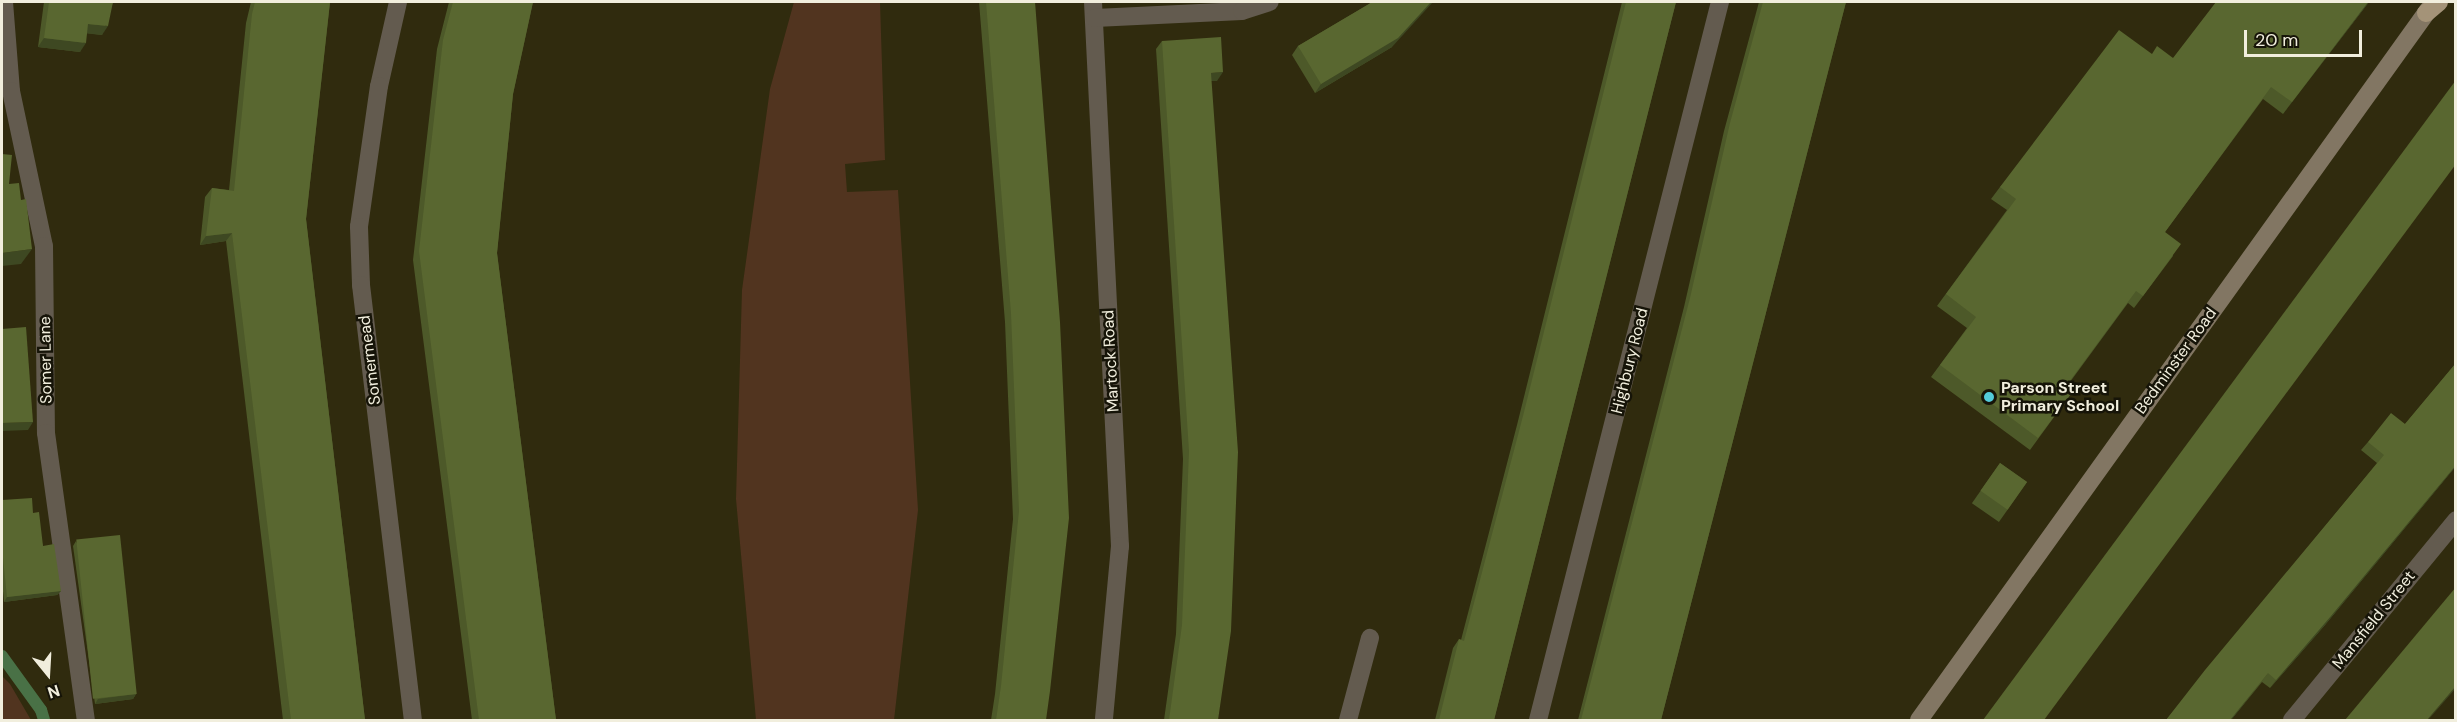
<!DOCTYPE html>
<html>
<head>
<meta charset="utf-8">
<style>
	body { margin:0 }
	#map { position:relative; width:2457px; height:722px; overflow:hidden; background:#302b0e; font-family:"DM Sans",sans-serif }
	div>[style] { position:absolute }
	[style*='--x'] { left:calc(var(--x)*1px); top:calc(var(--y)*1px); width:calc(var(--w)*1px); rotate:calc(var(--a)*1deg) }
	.green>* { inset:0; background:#51341f }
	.stream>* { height:12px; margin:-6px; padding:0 6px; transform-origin:6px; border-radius:6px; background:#497146 }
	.service>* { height:18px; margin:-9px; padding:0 9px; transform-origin:9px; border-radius:9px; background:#635b4f }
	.minor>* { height:18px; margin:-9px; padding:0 9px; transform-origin:9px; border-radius:9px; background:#635b4f }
	.secondary>* { height:18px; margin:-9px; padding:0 9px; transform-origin:9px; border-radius:9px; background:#827663 }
	.trunk>* { height:18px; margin:-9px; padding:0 9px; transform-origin:9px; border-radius:9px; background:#a49378 }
	.wall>* { inset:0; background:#4d5929; transform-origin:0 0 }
	.shaded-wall>* { inset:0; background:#3e4822 }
	.building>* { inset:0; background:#596730; transform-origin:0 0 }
	.dots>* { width:16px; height:16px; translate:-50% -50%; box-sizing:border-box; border:3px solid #161408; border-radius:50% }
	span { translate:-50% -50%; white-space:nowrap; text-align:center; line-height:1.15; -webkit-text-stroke:5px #161408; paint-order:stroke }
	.street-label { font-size:16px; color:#f1eedd }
	.poi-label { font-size:16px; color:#f1eedd; font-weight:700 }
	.left { translate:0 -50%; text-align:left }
	.frame { position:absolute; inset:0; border:3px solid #f1eedd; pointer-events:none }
	.north { position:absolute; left:18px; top:644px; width:60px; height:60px; -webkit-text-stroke:4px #161408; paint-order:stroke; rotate:162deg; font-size:16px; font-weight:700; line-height:24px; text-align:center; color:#f1eedd }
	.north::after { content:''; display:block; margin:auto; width:21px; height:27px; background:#f1eedd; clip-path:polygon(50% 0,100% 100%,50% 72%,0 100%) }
	.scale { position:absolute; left:2244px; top:30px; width:118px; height:27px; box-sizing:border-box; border:3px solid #f1eedd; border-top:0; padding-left:8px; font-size:18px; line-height:21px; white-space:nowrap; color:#f1eedd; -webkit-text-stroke:4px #161408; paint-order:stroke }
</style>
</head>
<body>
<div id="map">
	<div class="green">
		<div style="clip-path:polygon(794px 2px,880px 2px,885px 160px,845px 164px,847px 192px,898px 190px,918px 510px,894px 720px,756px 720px,736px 499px,742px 290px,770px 89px)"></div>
		<div style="clip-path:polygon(2px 676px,10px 684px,31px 720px,2px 720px)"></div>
	</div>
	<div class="stream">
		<div style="--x:2;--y:656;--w:67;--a:54.2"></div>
		<div style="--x:41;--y:710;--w:10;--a:73"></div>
	</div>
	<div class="service">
		<div style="--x:1348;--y:720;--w:85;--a:-75"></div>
	</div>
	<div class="minor">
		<div style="--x:4;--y:2;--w:89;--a:85.5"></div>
		<div style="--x:11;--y:91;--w:158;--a:78"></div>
		<div style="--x:44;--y:246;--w:187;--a:89.4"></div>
		<div style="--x:46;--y:433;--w:290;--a:82.1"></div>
		<div style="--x:398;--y:2;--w:86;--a:102.7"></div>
		<div style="--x:379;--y:86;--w:142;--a:98.1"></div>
		<div style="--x:359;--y:227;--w:58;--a:88"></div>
		<div style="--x:361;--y:285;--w:438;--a:83.2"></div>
		<div style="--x:1093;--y:2;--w:545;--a:87.16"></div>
		<div style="--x:1120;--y:546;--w:175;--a:95.3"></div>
		<div style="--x:1095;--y:18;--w:147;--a:-2.7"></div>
		<div style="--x:1242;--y:11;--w:29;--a:-18"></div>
		<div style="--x:1538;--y:720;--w:741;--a:-75.78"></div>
		<div style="--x:2292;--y:720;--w:259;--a:-50.6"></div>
	</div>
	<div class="secondary">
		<div style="--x:1919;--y:720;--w:884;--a:-54.35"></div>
	</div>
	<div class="trunk">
		<div style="--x:2426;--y:13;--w:17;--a:-40"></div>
	</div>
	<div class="wall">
		<div style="clip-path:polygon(44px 2px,113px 2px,102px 35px,87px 33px,80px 52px,38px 47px)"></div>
		<div style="clip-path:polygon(251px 2px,330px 2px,306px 219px,365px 720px,283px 720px,226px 241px,200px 245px,205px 197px,212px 188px,229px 190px,246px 23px)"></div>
		<div style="clip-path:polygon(449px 2px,533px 2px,513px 94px,497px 253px,556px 720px,472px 720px,413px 260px,437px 49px)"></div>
		<div style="clip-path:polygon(979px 2px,1035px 2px,1046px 720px,991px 720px,995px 694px,1013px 519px,1005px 322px)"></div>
		<div style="clip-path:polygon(1622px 2px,1676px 2px,1494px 720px,1435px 720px,1453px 648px,1459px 639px,1461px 640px,1517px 425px)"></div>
		<div style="clip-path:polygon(1759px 2px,1846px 2px,1661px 720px,1578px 720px,1684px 307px,1724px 131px)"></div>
		<div style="clip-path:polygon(2369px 2px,2283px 114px,2263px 99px,2165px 232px,2173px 256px,2134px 308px,2128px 303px,2070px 382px,2076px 387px,2030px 450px,1931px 377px,1967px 328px,1937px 306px,2007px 210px,1991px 199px,2000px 187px,2151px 54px,2173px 58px)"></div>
		<div style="clip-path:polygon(1369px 4px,1392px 47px,1315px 93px,1292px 55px,1298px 46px)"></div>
		<div style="clip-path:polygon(1162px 41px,1217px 81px,1211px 81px,1218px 720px,1164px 720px,1176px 634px,1183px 459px,1156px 49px)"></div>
		<div style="clip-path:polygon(2456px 363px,2456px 466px,2325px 625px,2270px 688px,2262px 682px,2231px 720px,2166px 720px,2377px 463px,2361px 450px,2368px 442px,2405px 424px)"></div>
		<div style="left:2000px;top:463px;width:33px;height:49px;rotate:35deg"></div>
		<div style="clip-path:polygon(2px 500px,33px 513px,43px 546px,61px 591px,57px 595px,4px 602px,2px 580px)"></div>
		<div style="clip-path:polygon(76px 541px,136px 694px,133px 699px,95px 704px,73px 546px)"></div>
	</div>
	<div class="shaded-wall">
		<div style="clip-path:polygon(1431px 2px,1433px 2px,1392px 47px,1315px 93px,1321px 84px)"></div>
		<div style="clip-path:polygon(2368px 2px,2369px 2px,2283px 114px,2292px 102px)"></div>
		<div style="clip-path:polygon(88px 24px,108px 26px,102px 35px,82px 33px)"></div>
		<div style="clip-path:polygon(44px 38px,86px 43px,80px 52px,38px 47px)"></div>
		<div style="clip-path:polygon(1223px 72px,1217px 81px,1205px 81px,1211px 73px)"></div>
		<div style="clip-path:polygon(232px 233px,226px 241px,200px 245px,206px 236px)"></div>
		<div style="clip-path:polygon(32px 249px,21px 264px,2px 266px,2px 253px)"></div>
		<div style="clip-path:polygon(33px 422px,28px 430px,2px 431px,2px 423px)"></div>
		<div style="clip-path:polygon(2456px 465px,2456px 466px,2325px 625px,2270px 688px,2276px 680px)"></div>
		<div style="clip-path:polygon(61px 591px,57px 595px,4px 602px,7px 597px)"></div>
		<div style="clip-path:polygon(2268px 673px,2231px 720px,2230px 720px)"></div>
		<div style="clip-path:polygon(2456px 686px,2456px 688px,2428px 720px,2427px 720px)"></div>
		<div style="clip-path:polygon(136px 694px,133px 699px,95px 704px,98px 699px)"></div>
	</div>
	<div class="building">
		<div style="clip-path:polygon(49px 2px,113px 2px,108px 26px,88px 24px,86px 43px,44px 38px)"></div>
		<div style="clip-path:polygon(255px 2px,330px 2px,306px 219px,365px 720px,291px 720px,232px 233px,206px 236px,212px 188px,234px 191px,252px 14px)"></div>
		<div style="clip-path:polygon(453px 2px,533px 2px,513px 94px,497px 253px,556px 720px,479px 720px,419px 251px,443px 40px)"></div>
		<div style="clip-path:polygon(986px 2px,1035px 2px,1060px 322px,1069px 518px,1050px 691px,1046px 720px,996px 720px,1001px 686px,1019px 511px,1011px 313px)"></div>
		<div style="clip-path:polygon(1371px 2px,1431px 2px,1398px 38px,1321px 84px,1298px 46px,1369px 4px)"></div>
		<div style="clip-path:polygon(1626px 2px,1676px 2px,1494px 720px,1439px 720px,1459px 639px,1464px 641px,1523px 416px)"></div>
		<div style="clip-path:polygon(1763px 2px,1846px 2px,1661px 720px,1581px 720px,1690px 298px,1730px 123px)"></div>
		<div style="clip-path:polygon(2216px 2px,2368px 2px,2292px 102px,2271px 87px,2165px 232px,2181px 244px,2143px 296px,2136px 291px,2069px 382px,2076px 387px,2038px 438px,1940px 365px,1976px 317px,1946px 294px,2016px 199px,2000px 187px,2119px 30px,2152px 54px,2157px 46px,2173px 58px)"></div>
		<div style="clip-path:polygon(1221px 37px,1223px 72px,1211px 73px,1238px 452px,1231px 631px,1218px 720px,1169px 720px,1182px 625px,1189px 451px,1162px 41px)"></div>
		<div style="clip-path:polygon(2456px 80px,2456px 164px,2044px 720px,1983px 720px)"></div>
		<div style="clip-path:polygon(2px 154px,12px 155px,9px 184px,19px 183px,21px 200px,26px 199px,32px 249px,2px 253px)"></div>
		<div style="clip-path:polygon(26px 327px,33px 422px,2px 423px,2px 329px)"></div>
		<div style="clip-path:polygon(2456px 363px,2456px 465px,2331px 616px,2276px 680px,2268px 673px,2230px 720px,2166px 720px,2205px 670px,2384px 455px,2368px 442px,2391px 413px,2405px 424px)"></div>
		<div style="left:2000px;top:463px;width:33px;height:34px;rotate:35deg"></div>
		<div style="clip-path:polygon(32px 498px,33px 513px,39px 512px,43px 546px,54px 544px,61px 591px,7px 597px,2px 548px,2px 500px)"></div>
		<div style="left:120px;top:535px;width:160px;height:44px;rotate:84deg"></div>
		<div style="clip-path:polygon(2456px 587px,2456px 686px,2427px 720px,2345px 720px)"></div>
	</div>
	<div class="dots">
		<div style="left:1989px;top:397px;background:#53cbda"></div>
	</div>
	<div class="street-label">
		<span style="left:46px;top:360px;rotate:-91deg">Somer Lane</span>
		<span style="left:370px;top:360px;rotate:-97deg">Somermead</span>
		<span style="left:1111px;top:361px;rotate:-93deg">Martock Road</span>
		<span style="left:1630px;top:361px;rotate:-76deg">Highbury Road</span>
		<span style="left:2176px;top:361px;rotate:-54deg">Bedminster Road</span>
		<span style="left:2374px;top:620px;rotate:-51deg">Mansfield Street</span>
	</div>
	<div class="poi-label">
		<span class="left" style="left:2001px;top:397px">Parson Street<br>Primary School</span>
	</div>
	<div class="frame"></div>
	<div class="north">N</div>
	<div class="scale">20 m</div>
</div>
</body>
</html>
